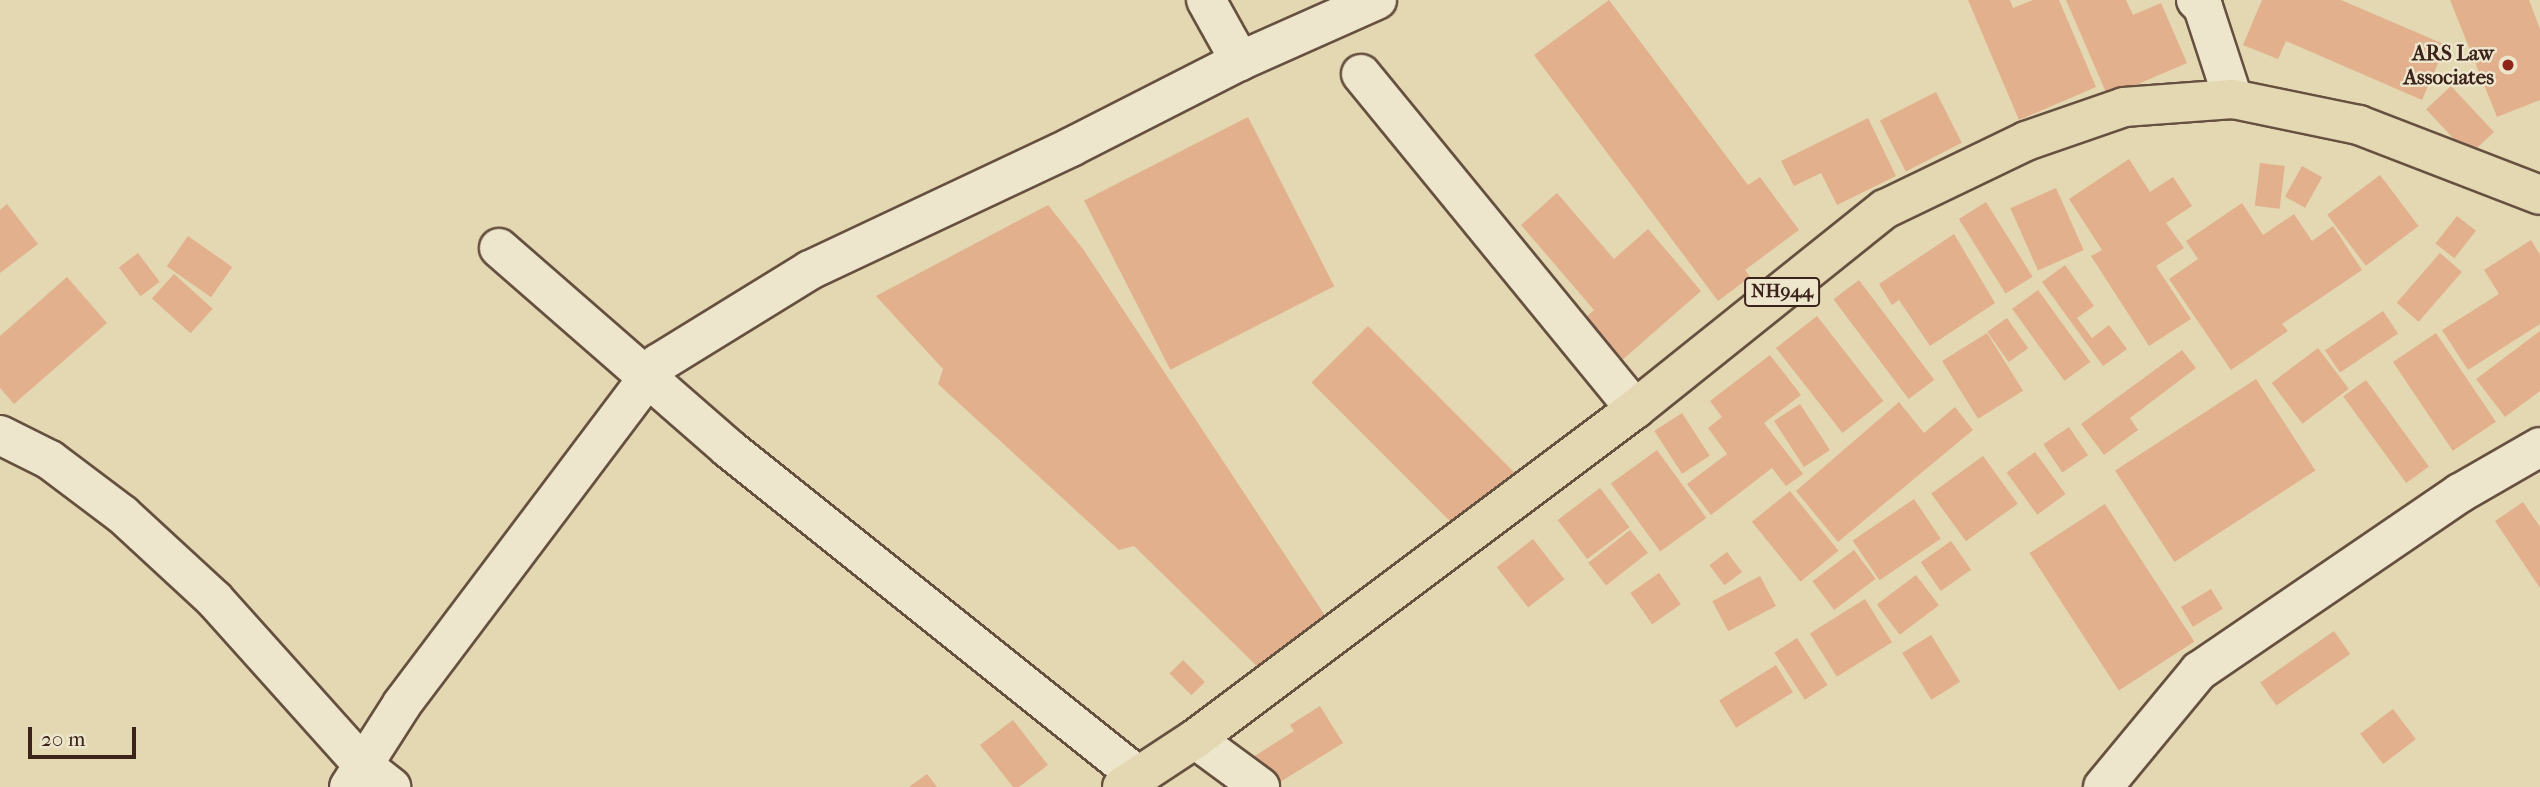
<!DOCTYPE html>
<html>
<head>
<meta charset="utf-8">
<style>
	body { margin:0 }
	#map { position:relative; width:2540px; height:787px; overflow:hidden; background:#e3d8b2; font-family:"IM FELL French Canon",serif }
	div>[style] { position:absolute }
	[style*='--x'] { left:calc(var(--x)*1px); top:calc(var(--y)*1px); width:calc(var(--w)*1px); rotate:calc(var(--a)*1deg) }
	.building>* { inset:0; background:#e2b08d; transform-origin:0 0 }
	.roads { filter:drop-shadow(2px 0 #665040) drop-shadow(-2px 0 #665040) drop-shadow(0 2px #665040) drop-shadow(0 -2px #665040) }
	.minor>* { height:38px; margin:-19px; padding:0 19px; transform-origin:19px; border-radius:19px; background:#ede6cd }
	.highway>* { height:38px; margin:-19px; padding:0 19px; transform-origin:19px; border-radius:19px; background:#e3d8b2 }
	.dots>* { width:19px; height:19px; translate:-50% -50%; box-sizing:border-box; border:4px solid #ede6cd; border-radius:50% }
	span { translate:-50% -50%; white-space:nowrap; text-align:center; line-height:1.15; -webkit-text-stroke:5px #ede6cd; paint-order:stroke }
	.shield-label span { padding:2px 5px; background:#ede6cd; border:2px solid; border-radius:5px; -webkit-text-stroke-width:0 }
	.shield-label { font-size:19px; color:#3c231a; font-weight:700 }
	.poi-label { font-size:21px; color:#3c231a; font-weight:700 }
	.right { translate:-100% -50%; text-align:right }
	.scale { position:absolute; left:28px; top:727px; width:108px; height:32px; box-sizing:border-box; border:4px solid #3c231a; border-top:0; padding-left:9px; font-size:21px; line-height:24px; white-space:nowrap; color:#3c231a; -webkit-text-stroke:5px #ede6cd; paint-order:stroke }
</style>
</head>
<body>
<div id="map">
	<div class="building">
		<div style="clip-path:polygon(1609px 0,1748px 185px,1760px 177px,1799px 230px,1745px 270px,1750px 277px,1718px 301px,1534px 55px)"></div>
		<div style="clip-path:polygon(1968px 0,2010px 0,2013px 8px,2033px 0,2059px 0,2096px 87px,2019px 120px)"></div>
		<div style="clip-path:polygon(2066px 0,2126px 0,2133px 15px,2161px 3px,2187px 63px,2108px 97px)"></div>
		<div style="clip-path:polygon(2262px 0,2341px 0,2446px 45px,2422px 100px,2286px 41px,2278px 59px,2243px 45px)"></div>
		<div style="clip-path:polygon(2450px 0,2529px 0,2540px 29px,2540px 100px,2497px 117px)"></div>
		<div style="left:2451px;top:86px;width:63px;height:34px;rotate:47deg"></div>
		<div style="left:1936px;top:92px;width:57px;height:63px;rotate:63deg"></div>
		<div style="left:1248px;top:117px;width:190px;height:184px;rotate:63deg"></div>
		<div style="clip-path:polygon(1868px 118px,1896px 176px,1837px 205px,1821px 173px,1794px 186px,1781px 161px)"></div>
		<div style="clip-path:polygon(2129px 159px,2150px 192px,2173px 177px,2192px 206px,2166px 223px,2184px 248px,2156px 266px,2191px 319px,2149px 346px,2091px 256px,2102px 250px,2069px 199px)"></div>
		<div style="left:2260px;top:163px;width:25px;height:43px;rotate:7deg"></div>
		<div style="left:2302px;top:166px;width:23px;height:35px;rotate:29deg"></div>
		<div style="left:2380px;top:175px;width:64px;height:66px;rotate:53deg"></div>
		<div style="left:2056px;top:188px;width:68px;height:50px;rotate:66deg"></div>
		<div style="clip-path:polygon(1557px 193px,1614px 259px,1648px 229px,1701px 291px,1613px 368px,1576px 326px,1594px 310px,1521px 225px)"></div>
		<div style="left:1986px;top:202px;width:88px;height:32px;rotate:58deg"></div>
		<div style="clip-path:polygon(2242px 203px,2263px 235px,2294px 214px,2312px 241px,2333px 226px,2362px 270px,2282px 324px,2288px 331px,2231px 370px,2169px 279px,2198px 259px,2186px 241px)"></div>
		<div style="clip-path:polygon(7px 204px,38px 244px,0 273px,0 210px)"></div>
		<div style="clip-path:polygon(1048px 205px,1083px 249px,1326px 617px,1263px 672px,1134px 546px,1119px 550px,938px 384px,943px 369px,876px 296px)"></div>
		<div style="left:2457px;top:216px;width:24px;height:35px;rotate:38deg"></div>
		<div style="clip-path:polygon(1954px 234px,1995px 303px,1930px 346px,1899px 300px,1892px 305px,1879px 284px)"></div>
		<div style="left:188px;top:236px;width:54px;height:37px;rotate:35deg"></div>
		<div style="clip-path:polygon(2531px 240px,2540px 255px,2540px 324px,2468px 370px,2442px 330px,2499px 294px,2484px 270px)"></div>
		<div style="left:138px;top:253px;width:36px;height:24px;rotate:53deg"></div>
		<div style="left:2440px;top:253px;width:29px;height:66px;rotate:41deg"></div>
		<div style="clip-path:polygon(2065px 265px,2094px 306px,2077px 318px,2092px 338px,2109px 325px,2127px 349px,2103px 366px,2042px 282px)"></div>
		<div style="left:174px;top:274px;width:52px;height:33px;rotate:42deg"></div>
		<div style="clip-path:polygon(67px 277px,107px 323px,14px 404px,0 388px,0 336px)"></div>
		<div style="left:1859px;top:280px;width:125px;height:32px;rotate:53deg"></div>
		<div style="left:2038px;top:290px;width:89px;height:32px;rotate:54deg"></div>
		<div style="left:2383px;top:311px;width:27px;height:70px;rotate:56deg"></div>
		<div style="left:1817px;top:316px;width:108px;height:52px;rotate:52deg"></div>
		<div style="left:2007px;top:318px;width:37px;height:24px;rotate:55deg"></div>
		<div style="left:1368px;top:326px;width:211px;height:80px;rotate:45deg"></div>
		<div style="clip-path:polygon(2540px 331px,2540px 391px,2505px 417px,2476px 379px)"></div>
		<div style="left:1987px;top:333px;width:68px;height:53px;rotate:58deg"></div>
		<div style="left:2436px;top:333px;width:107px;height:52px;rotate:56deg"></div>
		<div style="left:2318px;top:348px;width:51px;height:58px;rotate:53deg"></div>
		<div style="clip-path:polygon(2182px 350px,2196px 368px,2130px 418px,2138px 430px,2104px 455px,2081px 424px)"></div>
		<div style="clip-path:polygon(1770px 355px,1801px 395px,1764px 423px,1803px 474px,1786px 486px,1772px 468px,1711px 515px,1687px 484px,1727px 454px,1708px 428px,1722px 417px,1710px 401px)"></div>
		<div style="left:2256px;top:379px;width:109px;height:168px;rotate:57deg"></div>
		<div style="left:2366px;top:380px;width:107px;height:28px;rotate:54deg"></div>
		<div style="clip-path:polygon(1899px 402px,1924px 433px,1955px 407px,1973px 430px,1838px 542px,1796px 491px)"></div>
		<div style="left:1800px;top:404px;width:55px;height:31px;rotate:57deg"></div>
		<div style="left:1682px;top:413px;width:51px;height:33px;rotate:57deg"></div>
		<div style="left:2069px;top:427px;width:34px;height:31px;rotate:56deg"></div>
		<div style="left:1657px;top:450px;width:84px;height:57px;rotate:54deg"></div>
		<div style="left:2035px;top:452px;width:52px;height:35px;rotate:54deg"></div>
		<div style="left:1983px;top:456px;width:59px;height:64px;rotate:54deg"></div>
		<div style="left:1600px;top:488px;width:49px;height:53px;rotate:53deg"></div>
		<div style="left:1790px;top:491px;width:77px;height:49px;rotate:51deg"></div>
		<div style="left:1914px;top:499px;width:48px;height:74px;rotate:56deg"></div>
		<div style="clip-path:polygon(2523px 502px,2540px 527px,2540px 588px,2495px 521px)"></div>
		<div style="left:2105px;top:504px;width:164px;height:90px;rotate:57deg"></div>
		<div style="left:1630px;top:530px;width:29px;height:53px;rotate:52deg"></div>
		<div style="left:1533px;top:539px;width:51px;height:46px;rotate:52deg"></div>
		<div style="left:1951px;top:541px;width:35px;height:37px;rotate:55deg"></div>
		<div style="left:1854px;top:550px;width:36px;height:52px;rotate:53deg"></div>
		<div style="left:1727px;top:552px;width:25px;height:22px;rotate:53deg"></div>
		<div style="left:1659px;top:573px;width:38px;height:35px;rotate:55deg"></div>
		<div style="left:1916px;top:575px;width:38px;height:49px;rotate:53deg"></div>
		<div style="left:1760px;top:576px;width:34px;height:54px;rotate:62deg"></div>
		<div style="left:2211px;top:589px;width:23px;height:35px;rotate:59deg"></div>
		<div style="left:1865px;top:599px;width:51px;height:65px;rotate:58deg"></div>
		<div style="left:2334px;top:631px;width:28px;height:90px;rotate:55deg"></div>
		<div style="left:1931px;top:635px;width:55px;height:34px;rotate:58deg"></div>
		<div style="left:1797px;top:638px;width:56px;height:27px;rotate:57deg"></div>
		<div style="left:1183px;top:660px;width:31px;height:19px;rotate:45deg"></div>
		<div style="left:1776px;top:665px;width:32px;height:67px;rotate:58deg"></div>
		<div style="clip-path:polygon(1320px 706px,1343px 743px,1272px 787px,1253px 757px,1294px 731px,1290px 725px)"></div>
		<div style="left:2393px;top:709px;width:38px;height:41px;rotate:53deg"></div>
		<div style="clip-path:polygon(1013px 720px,1048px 765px,1019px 787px,1013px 787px,980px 745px)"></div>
		<div style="clip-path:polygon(927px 774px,937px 787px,909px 787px)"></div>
	</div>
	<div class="roads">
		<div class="minor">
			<div style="--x:1206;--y:0;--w:70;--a:60.9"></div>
			<div style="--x:2196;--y:0;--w:10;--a:45"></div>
			<div style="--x:2203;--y:7;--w:97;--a:71.9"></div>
			<div style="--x:1361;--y:74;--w:433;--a:50.7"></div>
			<div style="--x:499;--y:248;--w:304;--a:41.1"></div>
			<div style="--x:728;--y:448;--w:525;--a:38.66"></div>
			<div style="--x:0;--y:435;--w:56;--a:26.6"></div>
			<div style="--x:50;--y:460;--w:91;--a:37"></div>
			<div style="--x:123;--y:515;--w:124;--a:42.7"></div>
			<div style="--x:214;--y:599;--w:223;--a:48.1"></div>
			<div style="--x:363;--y:765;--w:36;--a:38"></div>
			<div style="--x:1195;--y:739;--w:81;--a:36.4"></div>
			<div style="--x:349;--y:787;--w:98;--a:-57.4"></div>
			<div style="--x:402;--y:704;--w:427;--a:-53"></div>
			<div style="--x:659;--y:363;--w:177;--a:-31.6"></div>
			<div style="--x:810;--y:270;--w:289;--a:-25.2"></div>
			<div style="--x:1071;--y:147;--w:190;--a:-27"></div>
			<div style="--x:1240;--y:61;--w:150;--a:-24"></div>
			<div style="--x:2103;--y:787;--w:151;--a:-50.4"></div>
			<div style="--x:2199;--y:671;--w:316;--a:-34.3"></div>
			<div style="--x:2460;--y:493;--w:92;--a:-29.9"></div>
		</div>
		<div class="highway">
			<div style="--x:1122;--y:787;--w:87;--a:-33.3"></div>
			<div style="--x:1195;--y:739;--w:550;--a:-36.87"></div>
			<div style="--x:1635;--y:409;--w:320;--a:-38.7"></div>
			<div style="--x:1885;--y:209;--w:157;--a:-25.7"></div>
			<div style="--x:2026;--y:141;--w:104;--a:-19.1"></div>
			<div style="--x:2124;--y:107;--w:109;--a:-4.2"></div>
			<div style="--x:2233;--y:99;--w:129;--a:11.7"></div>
			<div style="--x:2359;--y:125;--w:194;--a:21.1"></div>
		</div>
	</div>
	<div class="dots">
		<div style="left:2508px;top:65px;background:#8f2418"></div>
	</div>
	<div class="shield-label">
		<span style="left:1782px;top:292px">NH944</span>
	</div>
	<div class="poi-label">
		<span class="right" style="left:2494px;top:65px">ARS Law<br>Associates</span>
	</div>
	<div class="scale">20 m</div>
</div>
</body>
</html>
